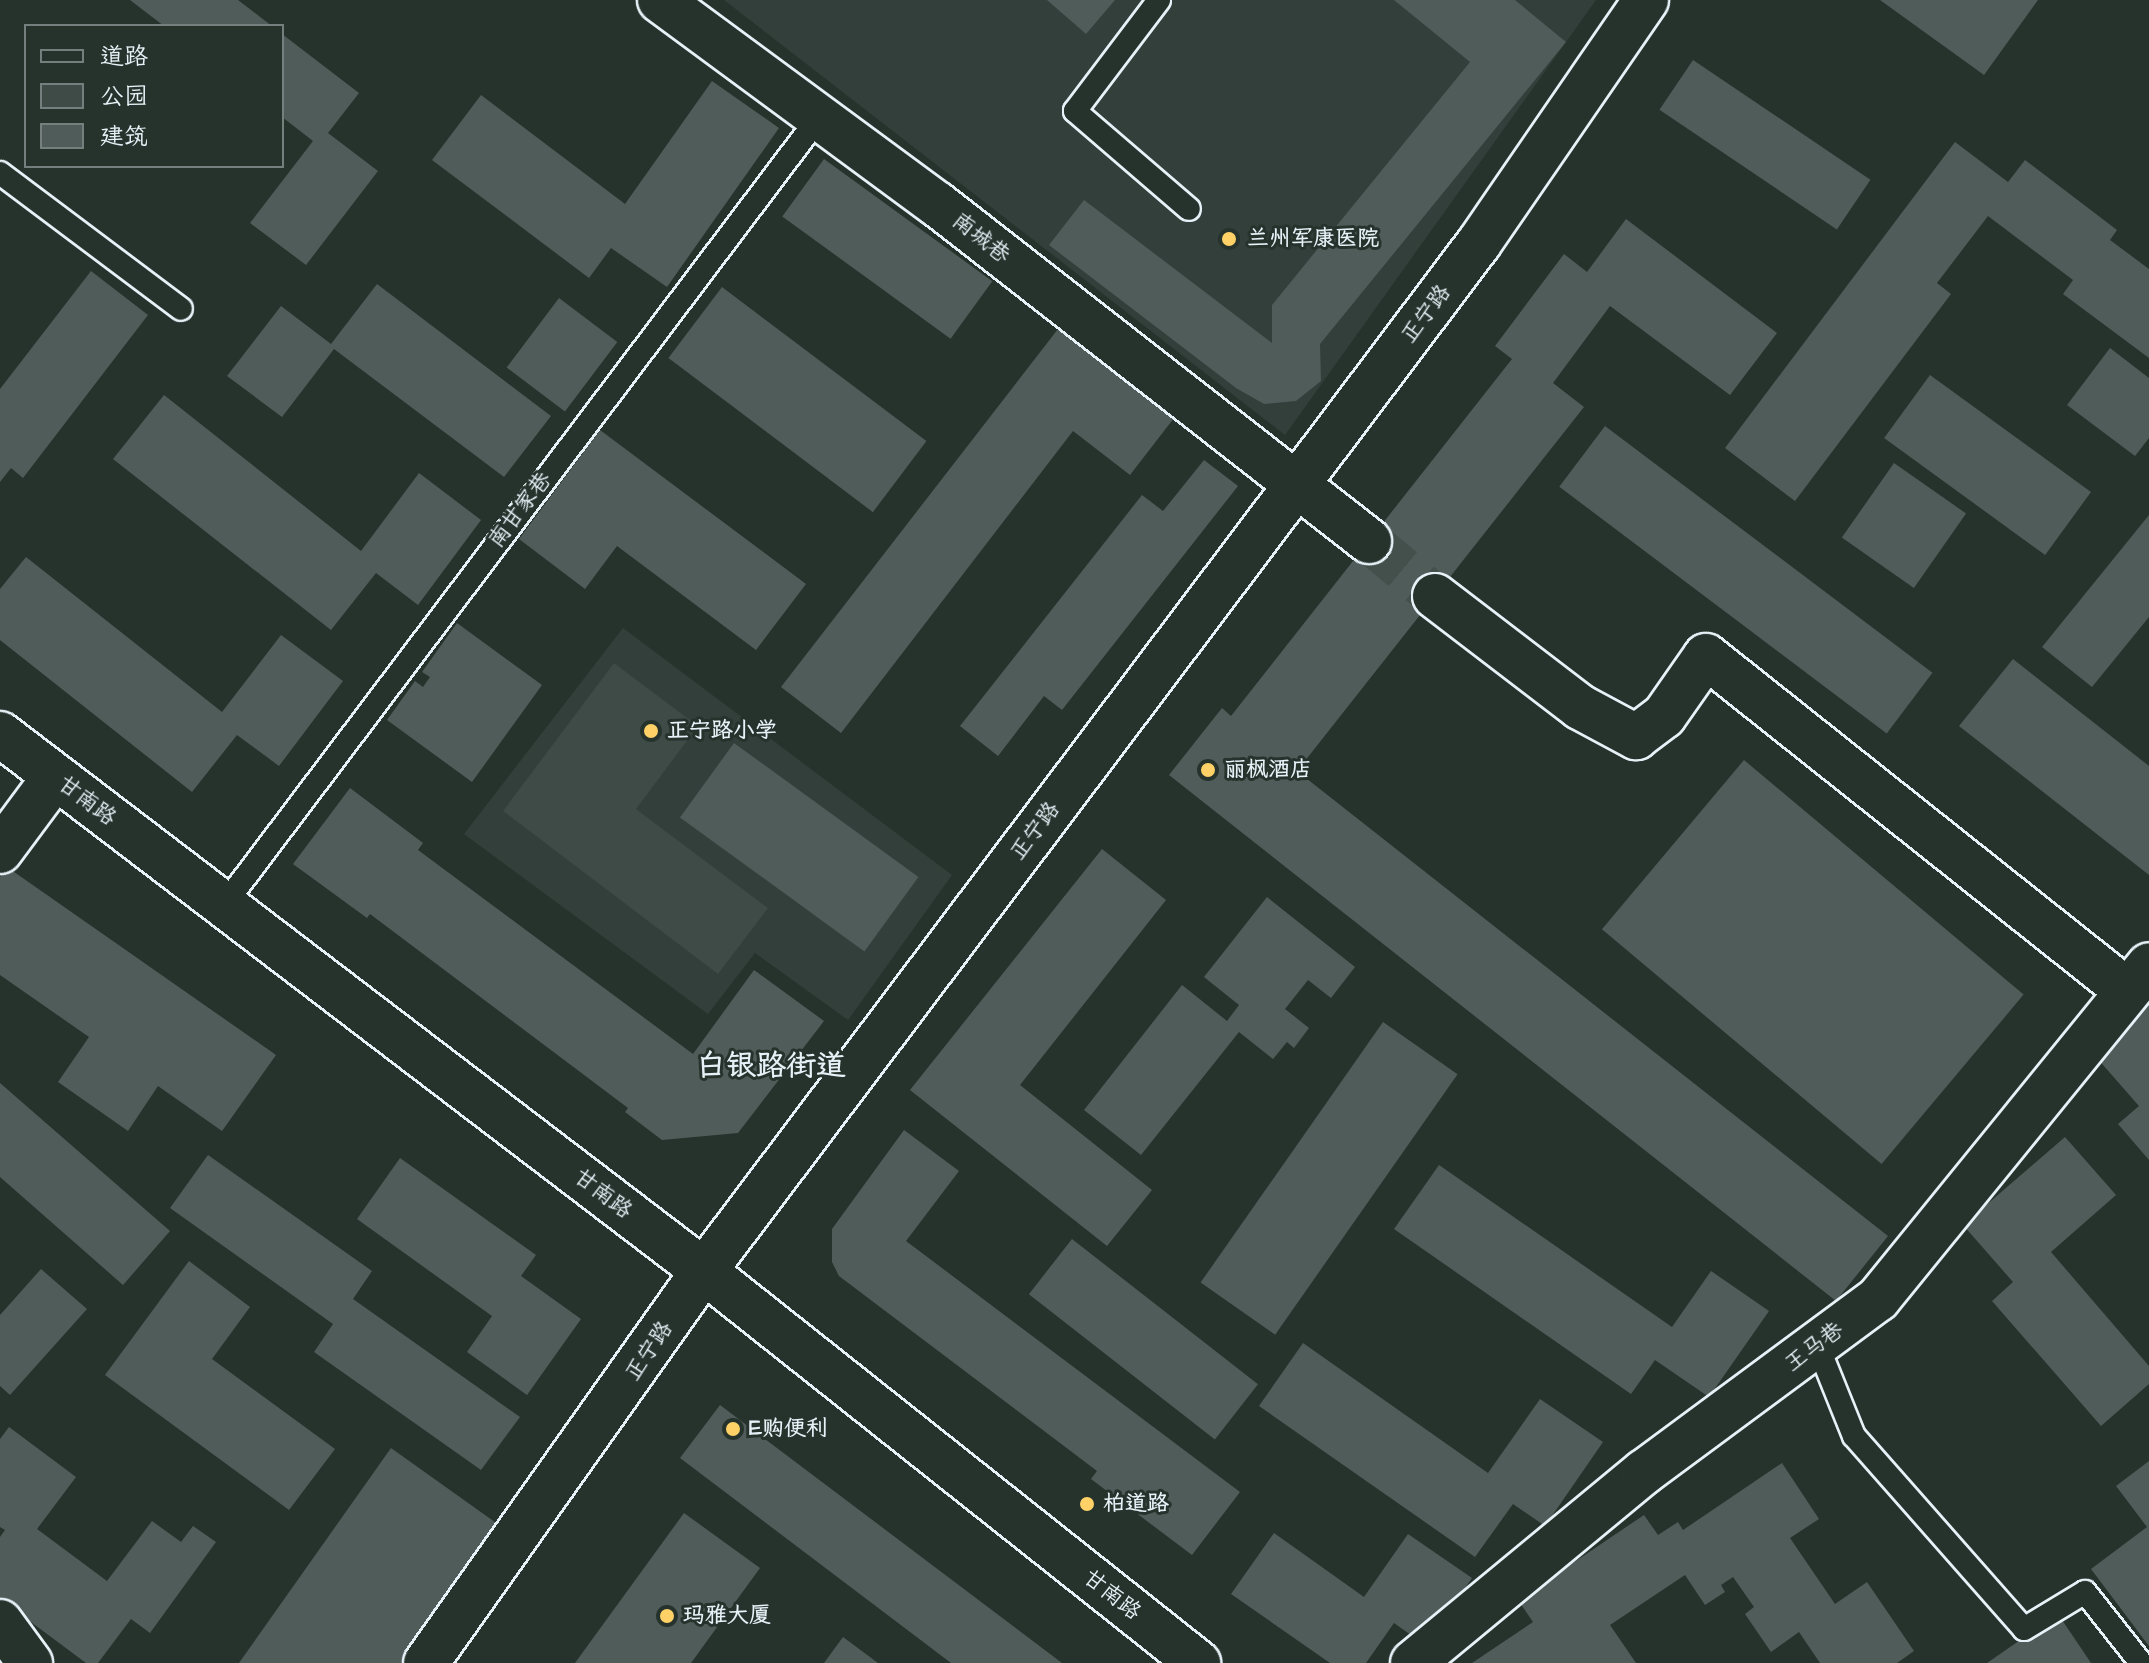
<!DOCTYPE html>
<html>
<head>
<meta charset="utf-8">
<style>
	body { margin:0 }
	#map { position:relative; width:2149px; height:1663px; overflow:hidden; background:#26332d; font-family:"Architects Daughter","LXGW WenKai TC",sans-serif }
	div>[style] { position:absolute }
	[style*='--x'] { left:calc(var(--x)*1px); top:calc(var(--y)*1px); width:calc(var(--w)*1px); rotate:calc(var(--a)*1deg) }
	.built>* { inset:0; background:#333f3a }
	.green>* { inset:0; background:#3e4b47 }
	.building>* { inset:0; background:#505c59; transform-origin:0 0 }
	.street-tunnel>* { height:44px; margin-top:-22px; transform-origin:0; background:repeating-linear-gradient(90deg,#43504b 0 44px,transparent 0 66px) }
	.roads { filter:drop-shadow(2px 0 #e8f1f8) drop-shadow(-2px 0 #e8f1f8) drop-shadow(0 2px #e8f1f8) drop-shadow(0 -2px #e8f1f8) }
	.lane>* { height:22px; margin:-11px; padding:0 11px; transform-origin:11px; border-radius:11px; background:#26332d }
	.street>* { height:44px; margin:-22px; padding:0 22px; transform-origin:22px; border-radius:22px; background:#26332d }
	.secondary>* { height:44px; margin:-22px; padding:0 22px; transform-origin:22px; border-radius:22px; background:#26332d }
	.dots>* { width:22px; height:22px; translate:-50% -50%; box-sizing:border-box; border:4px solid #26332d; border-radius:50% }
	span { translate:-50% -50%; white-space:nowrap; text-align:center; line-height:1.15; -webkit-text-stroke:6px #26332d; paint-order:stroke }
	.street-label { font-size:22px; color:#e8f1f8 }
	.poi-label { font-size:22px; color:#e8f1f8; font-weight:700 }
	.left { translate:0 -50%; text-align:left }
	.district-label { font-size:30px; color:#e8f1f8; font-weight:700 }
	.legend { position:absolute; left:24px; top:24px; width:260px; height:144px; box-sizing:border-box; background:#26332d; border:2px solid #747f7e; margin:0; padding:10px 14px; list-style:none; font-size:24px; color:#e8f1f8 }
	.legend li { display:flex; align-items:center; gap:16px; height:40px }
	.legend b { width:40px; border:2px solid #747f7e }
</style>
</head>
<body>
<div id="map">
	<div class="built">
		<div style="clip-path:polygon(724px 0,1596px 0,1285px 435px)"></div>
		<div style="clip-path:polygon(623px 628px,952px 875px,848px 1020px,755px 953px,708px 1014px,464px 834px)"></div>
	</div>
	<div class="green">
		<div style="clip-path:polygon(614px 663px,698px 726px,636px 809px,768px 908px,718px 974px,503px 811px)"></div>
	</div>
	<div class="building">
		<div style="clip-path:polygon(130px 0,238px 0,272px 26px,164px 26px)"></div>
		<div style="clip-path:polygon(1047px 0,1115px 0,1086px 34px)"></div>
		<div style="clip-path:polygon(1394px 0,1515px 0,1566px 42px,1320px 344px,1321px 381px,1296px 401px,1264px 404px,1236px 388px,1049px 245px,1084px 200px,1272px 343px,1272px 305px,1470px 62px)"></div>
		<div style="clip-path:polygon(1880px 0,2038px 0,1984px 75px)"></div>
		<div style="clip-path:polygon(282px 34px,359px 93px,328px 133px,378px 171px,306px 265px,250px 223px,313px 141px,282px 117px)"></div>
		<div style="left:1693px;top:60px;width:214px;height:60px;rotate:34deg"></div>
		<div style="clip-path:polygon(712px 81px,779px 128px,667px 287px,611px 248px,589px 278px,432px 160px,481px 95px,625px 204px)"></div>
		<div style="clip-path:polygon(1955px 142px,2008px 182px,2025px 160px,2117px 230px,2110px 240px,2149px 269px,2149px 358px,2063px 294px,2073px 280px,1988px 216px,1937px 283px,1951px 294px,1795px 501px,1725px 448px)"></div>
		<div style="left:824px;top:159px;width:208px;height:71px;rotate:36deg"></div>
		<div style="clip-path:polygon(1626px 219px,1777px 333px,1730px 395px,1610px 306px,1553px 383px,1584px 407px,1297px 771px,1888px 1236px,1836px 1301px,1169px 775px,1222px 708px,1231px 716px,1512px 359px,1495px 346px,1564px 254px,1587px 272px)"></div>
		<div style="clip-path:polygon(91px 271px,148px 315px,23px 478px,11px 468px,0 482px,0 389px)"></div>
		<div style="clip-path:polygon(377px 284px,551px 416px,504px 477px,334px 349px,282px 417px,227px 376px,281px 306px,331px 344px)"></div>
		<div style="left:722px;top:287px;width:256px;height:89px;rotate:37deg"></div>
		<div style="left:559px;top:298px;width:73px;height:87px;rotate:37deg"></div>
		<div style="clip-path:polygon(1058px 329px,1174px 418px,1130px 475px,1073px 431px,841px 733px,781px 687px)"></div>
		<div style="clip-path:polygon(2110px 348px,2149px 378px,2149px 438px,2135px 456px,2067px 405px)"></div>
		<div style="left:1930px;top:375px;width:199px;height:78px;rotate:36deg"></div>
		<div style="clip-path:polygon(164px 395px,361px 551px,419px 473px,481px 520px,418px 605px,376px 573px,331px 630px,113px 459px)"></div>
		<div style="left:1605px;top:426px;width:410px;height:76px;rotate:37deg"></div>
		<div style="clip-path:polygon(600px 430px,806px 584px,756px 650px,617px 546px,585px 589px,519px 539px)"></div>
		<div style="clip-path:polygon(1204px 460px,1238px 486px,1062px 710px,1044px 696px,998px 756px,960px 726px,1142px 495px,1163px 511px)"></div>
		<div style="left:1894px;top:463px;width:88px;height:91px;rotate:35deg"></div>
		<div style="clip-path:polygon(2149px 515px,2149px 617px,2092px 687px,2042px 647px)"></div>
		<div style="clip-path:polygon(26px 557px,222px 712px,281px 635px,343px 681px,279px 766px,237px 735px,192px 792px,0 640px,0 589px)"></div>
		<div style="clip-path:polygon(457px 623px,542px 685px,472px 782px,387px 720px,415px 681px,423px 687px,430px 677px,422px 672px)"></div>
		<div style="clip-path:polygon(2013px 659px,2149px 766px,2149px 875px,1959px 726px)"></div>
		<div style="left:734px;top:743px;width:228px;height:92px;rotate:36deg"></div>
		<div style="left:1744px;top:760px;width:365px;height:221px;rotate:40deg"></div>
		<div style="clip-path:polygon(350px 788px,423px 843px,418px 850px,693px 1054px,754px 970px,824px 1021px,738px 1133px,662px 1140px,625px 1112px,628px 1108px,370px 914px,367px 918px,293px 864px)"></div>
		<div style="clip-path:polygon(1102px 849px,1166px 900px,1020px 1085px,1152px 1190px,1107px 1246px,910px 1090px)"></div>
		<div style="clip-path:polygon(7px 867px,276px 1055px,222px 1131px,158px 1086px,128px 1131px,58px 1082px,89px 1037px,0 975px,0 877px)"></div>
		<div style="clip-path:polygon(1267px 897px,1355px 967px,1331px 998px,1308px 980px,1285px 1009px,1309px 1028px,1294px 1048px,1287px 1042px,1273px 1059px,1239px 1032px,1141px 1155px,1084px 1110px,1182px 985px,1227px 1021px,1239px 1005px,1204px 977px)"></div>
		<div style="clip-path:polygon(2149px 997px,2149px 1160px,2118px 1124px,2139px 1106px,2089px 1049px)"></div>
		<div style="left:1383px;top:1022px;width:91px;height:318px;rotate:35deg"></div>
		<div style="clip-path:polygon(0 1083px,170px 1231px,123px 1285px,0 1177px)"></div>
		<div style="clip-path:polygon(904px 1130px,959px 1171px,906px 1241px,1240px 1492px,1192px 1555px,1091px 1479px,1097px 1471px,839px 1276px,832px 1262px,832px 1229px)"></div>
		<div style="clip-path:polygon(2065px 1137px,2116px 1195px,2051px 1252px,2149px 1366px,2149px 1384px,2101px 1426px,1992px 1301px,2013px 1282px,1963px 1225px)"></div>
		<div style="clip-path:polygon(208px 1155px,372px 1271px,353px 1299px,520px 1417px,481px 1470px,314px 1352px,333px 1324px,170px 1208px)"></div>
		<div style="clip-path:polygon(400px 1158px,536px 1255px,521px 1276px,581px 1319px,527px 1395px,467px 1352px,492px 1316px,357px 1219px)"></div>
		<div style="clip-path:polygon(1439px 1165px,1672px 1327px,1711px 1271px,1769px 1311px,1709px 1397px,1655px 1360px,1631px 1394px,1394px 1229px)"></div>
		<div style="left:1072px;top:1239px;width:236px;height:70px;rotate:38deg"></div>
		<div style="clip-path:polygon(189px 1261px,250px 1307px,212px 1359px,335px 1449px,289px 1510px,105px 1375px)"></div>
		<div style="clip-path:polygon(41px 1269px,87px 1309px,10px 1395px,0 1386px,0 1315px)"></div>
		<div style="clip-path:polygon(1303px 1343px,1488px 1473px,1540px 1399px,1603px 1442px,1545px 1526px,1513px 1504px,1475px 1557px,1259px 1406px)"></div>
		<div style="clip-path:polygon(720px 1405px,1062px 1663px,951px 1663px,680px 1458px)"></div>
		<div style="clip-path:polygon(9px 1427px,76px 1477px,37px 1529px,107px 1581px,152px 1521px,181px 1542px,193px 1526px,216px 1542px,150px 1633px,131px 1619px,98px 1663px,86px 1663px,0 1599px,0 1537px,5px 1530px,0 1527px,0 1439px)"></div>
		<div style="clip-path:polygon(391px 1448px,499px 1525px,401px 1663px,239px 1663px)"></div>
		<div style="clip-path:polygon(2149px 1461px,2149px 1646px,2091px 1569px,2147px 1527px,2116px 1486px)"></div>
		<div style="clip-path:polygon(1782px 1463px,1819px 1519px,1790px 1538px,1835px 1604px,1867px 1582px,1914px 1651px,1897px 1663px,1820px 1663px,1799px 1632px,1771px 1652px,1745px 1614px,1754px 1607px,1733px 1577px,1721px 1585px,1725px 1592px,1705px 1605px,1685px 1575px,1610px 1625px,1636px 1663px,1472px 1663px,1533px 1622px,1518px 1600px,1644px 1515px,1658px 1535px,1678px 1522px,1683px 1530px)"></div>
		<div style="clip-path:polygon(684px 1513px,760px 1568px,691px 1663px,575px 1663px)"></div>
		<div style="clip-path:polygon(1274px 1533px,1364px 1597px,1408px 1534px,1472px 1578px,1425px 1645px,1394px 1623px,1366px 1663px,1330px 1663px,1231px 1594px)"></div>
		<div style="clip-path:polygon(2058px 1614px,2091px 1663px,1987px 1663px)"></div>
		<div style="clip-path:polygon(843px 1637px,878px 1663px,824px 1663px)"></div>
	</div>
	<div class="street-tunnel">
		<div style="--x:1369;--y:541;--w:86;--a:39.8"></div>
	</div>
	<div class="roads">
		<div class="lane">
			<div style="--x:1159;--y:0;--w:139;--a:127.1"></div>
			<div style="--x:1075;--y:111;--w:150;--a:40.7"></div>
			<div style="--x:0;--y:173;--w:226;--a:36.9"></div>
			<div style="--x:224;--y:905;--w:987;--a:-52.94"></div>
			<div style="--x:1817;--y:1344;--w:99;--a:68.1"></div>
			<div style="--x:1854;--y:1436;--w:257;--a:48.6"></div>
			<div style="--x:2024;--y:1629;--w:71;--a:-31.2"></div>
			<div style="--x:2085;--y:1592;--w:90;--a:51.7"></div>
		</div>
		<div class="street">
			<div style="--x:660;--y:0;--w:344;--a:36.4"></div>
			<div style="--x:937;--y:204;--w:548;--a:37.96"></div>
			<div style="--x:1435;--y:596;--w:183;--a:37.4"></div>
			<div style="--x:1580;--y:707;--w:64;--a:28.2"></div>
			<div style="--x:1636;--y:737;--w:35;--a:-37"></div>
			<div style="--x:1664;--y:716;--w:73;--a:-55"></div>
			<div style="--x:1706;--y:656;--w:535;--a:38.48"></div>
			<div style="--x:0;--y:851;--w:92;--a:-53.4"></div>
			<div style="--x:0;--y:1622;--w:51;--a:53.8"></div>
			<div style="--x:426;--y:1663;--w:481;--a:-54.7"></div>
			<div style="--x:704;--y:1271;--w:1287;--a:-52.99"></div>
			<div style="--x:1479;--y:243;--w:295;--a:-55.5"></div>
			<div style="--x:1413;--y:1663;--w:300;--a:-39.6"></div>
			<div style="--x:1644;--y:1472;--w:291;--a:-36.5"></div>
			<div style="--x:1878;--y:1299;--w:430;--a:-50.9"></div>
		</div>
		<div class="secondary">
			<div style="--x:0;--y:734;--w:885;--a:37.34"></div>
			<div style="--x:704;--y:1271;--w:631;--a:38.43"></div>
		</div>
	</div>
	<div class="dots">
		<div style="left:1229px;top:239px;background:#ffd166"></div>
		<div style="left:651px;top:731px;background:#ffd166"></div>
		<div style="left:1208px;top:770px;background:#ffd166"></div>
		<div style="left:733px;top:1429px;background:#ffd166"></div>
		<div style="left:1087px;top:1504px;background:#ffd166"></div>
		<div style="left:667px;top:1616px;background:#ffd166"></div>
	</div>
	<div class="street-label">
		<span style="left:981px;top:238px;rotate:38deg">南城巷</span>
		<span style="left:1426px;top:314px;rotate:-53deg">正宁路</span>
		<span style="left:520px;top:510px;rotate:-53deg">南甘家巷</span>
		<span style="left:87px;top:801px;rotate:37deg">甘南路</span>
		<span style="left:1035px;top:831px;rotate:-53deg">正宁路</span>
		<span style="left:603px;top:1194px;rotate:37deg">甘南路</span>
		<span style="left:1814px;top:1347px;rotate:-37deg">王马巷</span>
		<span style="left:649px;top:1351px;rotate:-56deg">正宁路</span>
		<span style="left:1112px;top:1595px;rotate:38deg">甘南路</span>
	</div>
	<div class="poi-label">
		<span class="left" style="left:1247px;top:239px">兰州军康医院</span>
		<span class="left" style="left:667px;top:731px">正宁路小学</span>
		<span class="left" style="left:1224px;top:770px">丽枫酒店</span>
		<span class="left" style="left:749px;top:1429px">E购便利</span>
		<span class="left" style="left:1103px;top:1504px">柏道路</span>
		<span class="left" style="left:683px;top:1616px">玛雅大厦</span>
	</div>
	<div class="district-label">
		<span style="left:771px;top:1066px">白银路街道</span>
	</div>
	<ul class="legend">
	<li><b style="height:10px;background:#26332d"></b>道路</li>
	<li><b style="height:22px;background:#3e4b47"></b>公园</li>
	<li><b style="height:22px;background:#505c59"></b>建筑</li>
	</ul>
</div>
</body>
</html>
